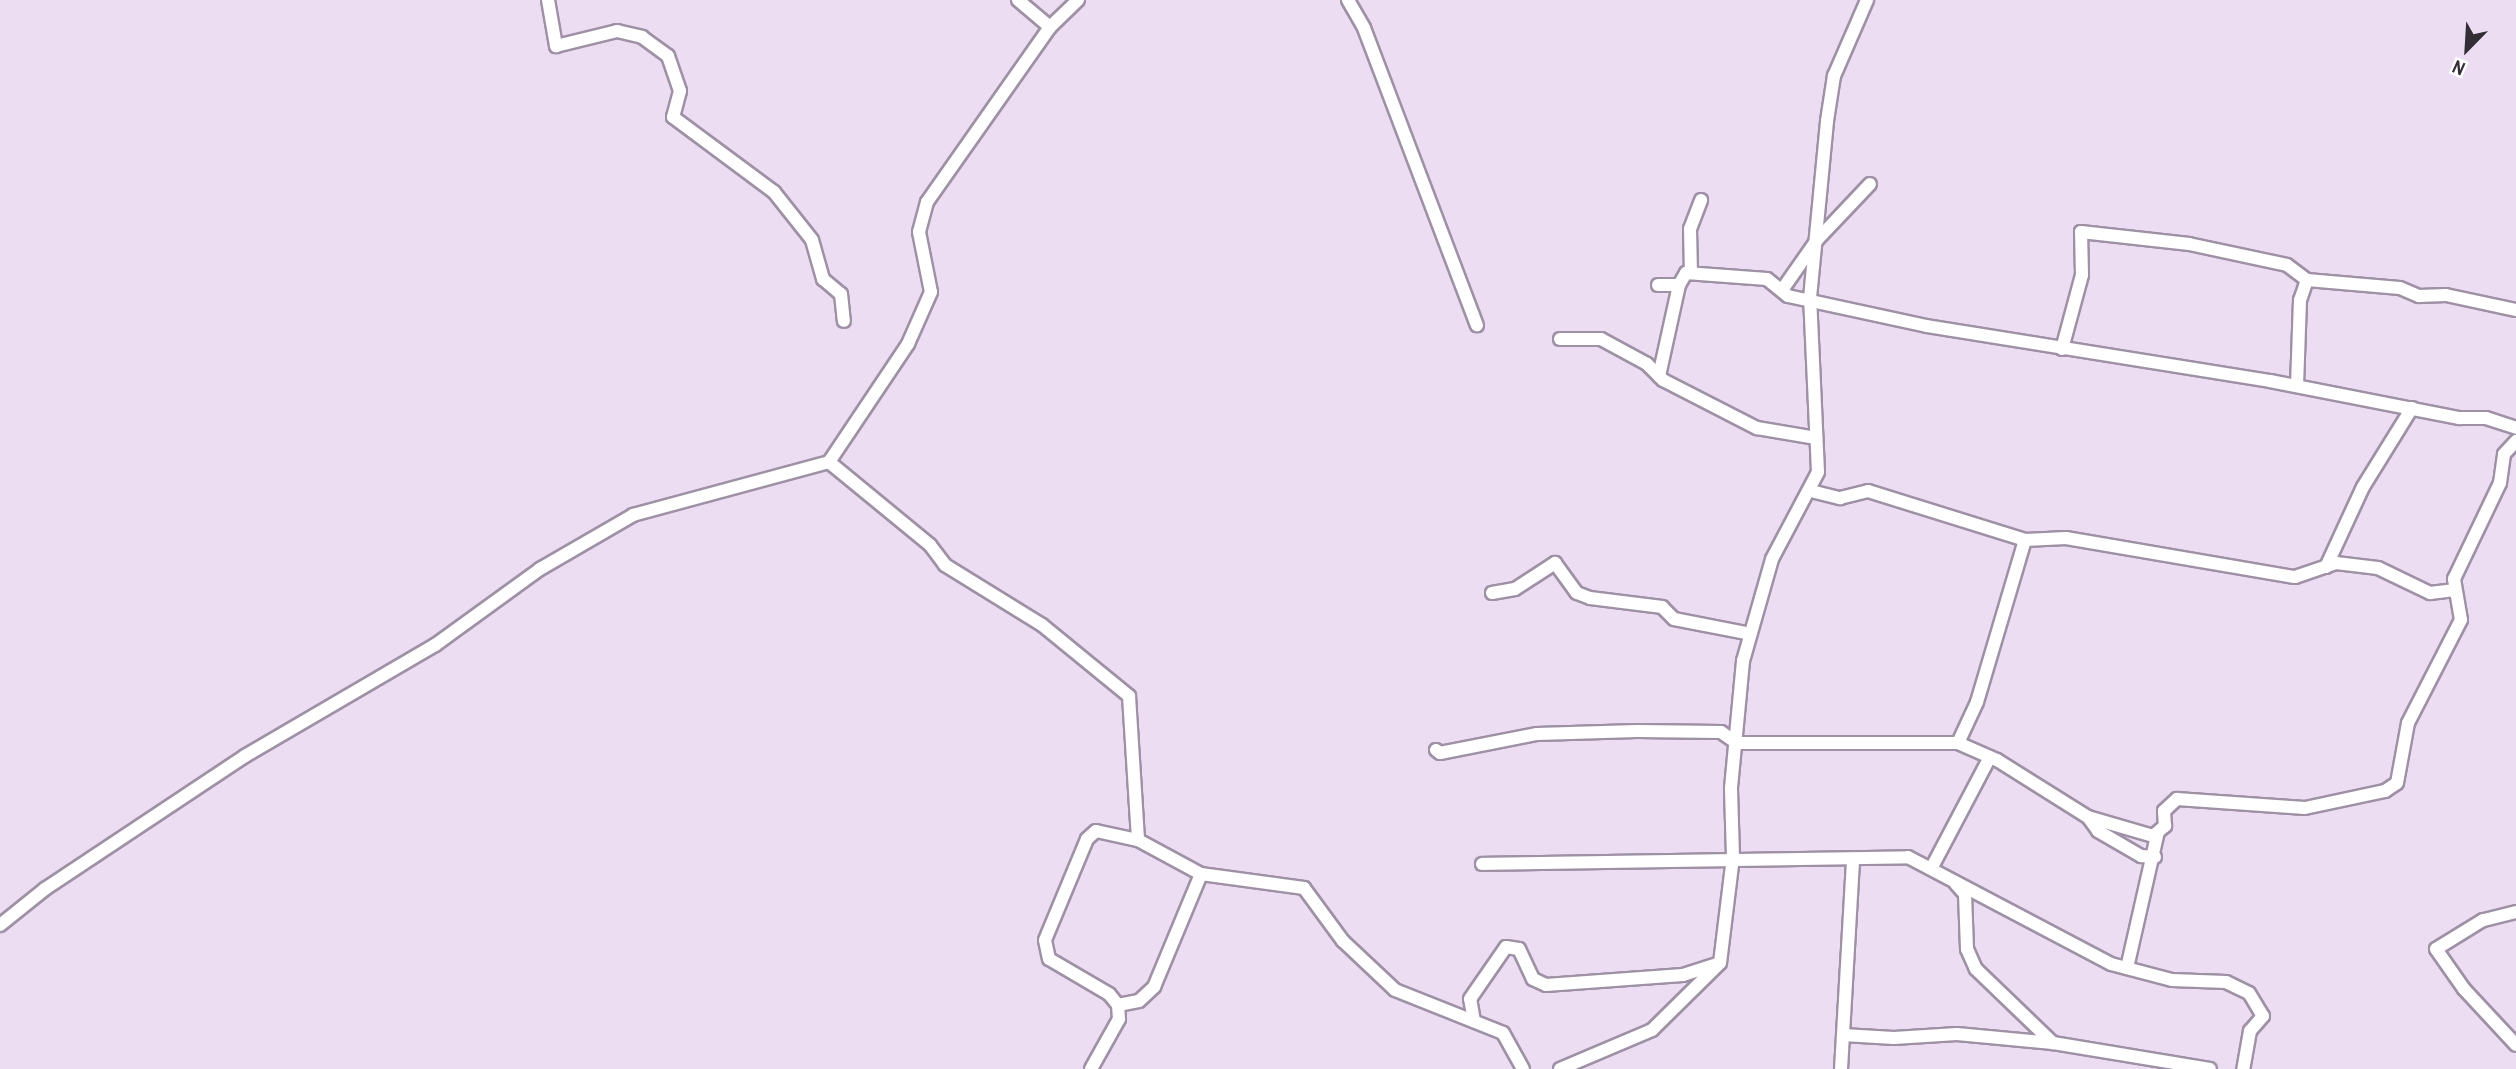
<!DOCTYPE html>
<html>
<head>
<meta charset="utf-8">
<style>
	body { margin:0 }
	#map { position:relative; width:2516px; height:1069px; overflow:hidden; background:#ecddf3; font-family:"Archivo Narrow",sans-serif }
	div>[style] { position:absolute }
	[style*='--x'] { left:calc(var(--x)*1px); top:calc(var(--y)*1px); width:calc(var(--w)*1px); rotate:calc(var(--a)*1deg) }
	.roads { filter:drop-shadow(2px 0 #9f91a5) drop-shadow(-2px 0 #9f91a5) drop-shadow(0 2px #9f91a5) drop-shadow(0 -2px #9f91a5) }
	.minor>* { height:12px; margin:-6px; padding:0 6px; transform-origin:6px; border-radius:6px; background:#fff }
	span { translate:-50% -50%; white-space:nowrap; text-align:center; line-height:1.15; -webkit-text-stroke:5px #fff; paint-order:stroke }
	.north { position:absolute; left:2432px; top:14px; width:70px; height:70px; -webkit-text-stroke:5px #fff; paint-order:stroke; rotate:204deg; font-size:19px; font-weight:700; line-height:28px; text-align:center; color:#332d36 }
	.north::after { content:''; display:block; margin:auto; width:24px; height:32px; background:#332d36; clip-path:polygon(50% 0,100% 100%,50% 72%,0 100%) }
</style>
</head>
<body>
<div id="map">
	<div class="roads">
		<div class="minor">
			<div style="--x:548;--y:0;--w:47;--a:80.1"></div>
			<div style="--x:556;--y:46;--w:63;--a:-13.8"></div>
			<div style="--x:617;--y:31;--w:26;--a:13"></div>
			<div style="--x:642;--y:37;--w:32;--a:36"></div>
			<div style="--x:668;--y:56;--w:37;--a:71"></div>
			<div style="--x:680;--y:91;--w:27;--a:105"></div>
			<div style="--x:673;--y:117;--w:126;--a:36.6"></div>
			<div style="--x:774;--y:192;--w:61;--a:51.6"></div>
			<div style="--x:812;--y:240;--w:41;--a:74.2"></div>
			<div style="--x:823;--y:279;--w:23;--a:40"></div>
			<div style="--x:841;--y:294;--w:27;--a:84"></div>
			<div style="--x:1018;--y:0;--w:42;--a:40.2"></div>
			<div style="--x:1078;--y:0;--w:39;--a:136"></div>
			<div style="--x:1050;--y:27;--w:214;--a:125.1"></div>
			<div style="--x:927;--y:202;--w:31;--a:105"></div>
			<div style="--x:919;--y:232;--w:61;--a:78.7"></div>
			<div style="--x:931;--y:292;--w:57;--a:113.9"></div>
			<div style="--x:908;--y:344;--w:142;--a:123.8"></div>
			<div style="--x:829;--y:462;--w:131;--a:39.4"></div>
			<div style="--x:930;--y:545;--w:25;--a:53"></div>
			<div style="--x:945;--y:565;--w:114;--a:31.7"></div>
			<div style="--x:1042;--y:625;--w:112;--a:39.2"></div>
			<div style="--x:1129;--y:696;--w:144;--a:86.4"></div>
			<div style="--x:1348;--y:0;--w:32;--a:60"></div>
			<div style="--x:1364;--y:28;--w:318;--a:69.2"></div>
			<div style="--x:1691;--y:273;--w:44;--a:-91.3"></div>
			<div style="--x:1690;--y:229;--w:31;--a:-69"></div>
			<div style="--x:2307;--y:280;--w:93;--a:4.9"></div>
			<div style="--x:2400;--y:288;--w:21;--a:23"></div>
			<div style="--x:2419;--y:296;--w:27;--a:-2"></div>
			<div style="--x:2446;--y:295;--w:72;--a:12.1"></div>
			<div style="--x:1658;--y:285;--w:21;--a:0"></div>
			<div style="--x:1679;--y:285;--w:14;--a:-60"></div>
			<div style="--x:1686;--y:273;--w:81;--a:4.2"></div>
			<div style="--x:1767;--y:279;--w:27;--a:39"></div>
			<div style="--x:1788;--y:296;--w:142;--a:12.2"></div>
			<div style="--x:1927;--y:326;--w:347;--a:9.1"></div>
			<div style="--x:2270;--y:381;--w:193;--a:11.1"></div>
			<div style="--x:2459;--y:418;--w:27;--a:0"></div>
			<div style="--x:2486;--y:418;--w:32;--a:18"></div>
			<div style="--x:1782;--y:290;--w:61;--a:-55"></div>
			<div style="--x:1817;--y:240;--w:77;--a:-46.6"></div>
			<div style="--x:1560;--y:339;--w:41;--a:0"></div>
			<div style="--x:1601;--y:339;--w:52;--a:28.5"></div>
			<div style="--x:1647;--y:364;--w:23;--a:45"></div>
			<div style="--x:1663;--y:380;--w:106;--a:27.1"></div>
			<div style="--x:1757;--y:428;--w:60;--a:9.6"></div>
			<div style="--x:2062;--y:349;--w:77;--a:-74.9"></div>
			<div style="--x:2082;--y:275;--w:43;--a:-91.3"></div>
			<div style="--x:2081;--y:232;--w:109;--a:6.3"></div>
			<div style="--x:2189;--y:244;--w:100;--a:12.1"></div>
			<div style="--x:2287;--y:265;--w:25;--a:37"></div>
			<div style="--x:2307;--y:280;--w:21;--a:109"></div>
			<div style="--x:2300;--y:300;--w:86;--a:92"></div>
			<div style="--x:1659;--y:376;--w:93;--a:-77.6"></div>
			<div style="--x:1811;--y:491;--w:30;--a:14"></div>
			<div style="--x:1840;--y:498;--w:29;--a:-14"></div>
			<div style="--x:1868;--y:491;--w:164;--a:17.3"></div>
			<div style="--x:2326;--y:567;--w:88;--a:-65.2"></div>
			<div style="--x:2363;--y:487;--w:93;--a:-58.2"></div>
			<div style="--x:1492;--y:593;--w:23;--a:-10"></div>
			<div style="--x:1515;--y:589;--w:48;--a:-33"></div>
			<div style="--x:1555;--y:563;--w:37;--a:54"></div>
			<div style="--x:1577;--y:593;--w:14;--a:21"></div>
			<div style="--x:1590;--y:598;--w:73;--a:7.1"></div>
			<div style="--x:1662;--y:607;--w:17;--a:45"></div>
			<div style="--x:1674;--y:619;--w:78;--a:11"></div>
			<div style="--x:1958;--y:743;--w:45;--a:-65.1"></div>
			<div style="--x:1977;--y:702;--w:169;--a:-73.5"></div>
			<div style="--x:2025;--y:540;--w:41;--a:-2.8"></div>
			<div style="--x:2066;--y:538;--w:232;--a:9.7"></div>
			<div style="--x:2295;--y:577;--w:43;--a:-18.9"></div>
			<div style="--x:2336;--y:563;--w:42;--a:6.8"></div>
			<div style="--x:2378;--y:568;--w:58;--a:25.7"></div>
			<div style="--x:2430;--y:593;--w:23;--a:-7"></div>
			<div style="--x:1436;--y:750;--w:5;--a:37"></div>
			<div style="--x:1440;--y:753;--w:99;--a:-11.1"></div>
			<div style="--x:1537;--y:734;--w:100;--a:-1.7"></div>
			<div style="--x:1637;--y:731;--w:84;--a:0.7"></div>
			<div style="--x:1721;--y:732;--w:19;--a:35"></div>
			<div style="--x:1737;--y:743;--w:221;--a:0"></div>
			<div style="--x:1958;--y:743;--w:43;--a:23.6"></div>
			<div style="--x:1997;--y:760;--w:107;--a:32.1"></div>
			<div style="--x:2088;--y:817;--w:68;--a:16.3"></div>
			<div style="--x:2153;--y:836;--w:16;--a:-40"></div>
			<div style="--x:2165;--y:826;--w:15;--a:-94"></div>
			<div style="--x:2164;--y:811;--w:18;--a:-43"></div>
			<div style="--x:2177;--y:799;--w:128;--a:4"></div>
			<div style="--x:2305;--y:808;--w:82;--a:-12"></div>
			<div style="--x:2385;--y:791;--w:14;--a:-34"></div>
			<div style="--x:2397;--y:783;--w:61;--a:-79.6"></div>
			<div style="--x:2408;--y:723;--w:116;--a:-62.8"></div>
			<div style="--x:2461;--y:620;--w:42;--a:-99.7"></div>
			<div style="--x:2454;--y:579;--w:106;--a:-64.4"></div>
			<div style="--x:2500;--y:483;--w:29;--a:-82"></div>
			<div style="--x:2504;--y:454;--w:18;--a:-47"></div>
			<div style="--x:2088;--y:817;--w:17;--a:54"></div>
			<div style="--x:2098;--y:831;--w:50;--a:30.2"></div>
			<div style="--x:2141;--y:856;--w:14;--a:4"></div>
			<div style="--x:1482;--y:864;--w:426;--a:-0.9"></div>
			<div style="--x:1908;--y:857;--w:229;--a:27.8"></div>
			<div style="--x:2111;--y:964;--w:63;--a:14.7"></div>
			<div style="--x:2172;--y:980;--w:54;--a:2.1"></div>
			<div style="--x:2226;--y:982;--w:25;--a:26"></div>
			<div style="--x:2249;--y:993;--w:27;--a:59"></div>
			<div style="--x:2263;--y:1016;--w:20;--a:131"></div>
			<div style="--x:2250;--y:1031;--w:39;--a:100"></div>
			<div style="--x:1932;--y:867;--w:124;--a:-62.2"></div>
			<div style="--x:1956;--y:884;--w:13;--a:48"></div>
			<div style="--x:1965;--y:894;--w:55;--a:87.9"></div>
			<div style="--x:1967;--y:949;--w:22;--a:66"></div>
			<div style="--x:1976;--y:969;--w:107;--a:43.9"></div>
			<div style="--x:2053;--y:1043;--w:159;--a:9.4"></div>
			<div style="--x:2516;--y:912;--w:34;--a:166"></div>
			<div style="--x:2483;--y:920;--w:55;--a:148.3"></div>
			<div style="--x:2436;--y:949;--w:49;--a:55"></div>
			<div style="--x:2464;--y:989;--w:76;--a:47.1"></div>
			<div style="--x:0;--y:925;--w:58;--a:-38.7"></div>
			<div style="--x:45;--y:889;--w:240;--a:-33.6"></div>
			<div style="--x:245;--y:756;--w:220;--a:-30.3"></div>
			<div style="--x:435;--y:645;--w:130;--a:-35.9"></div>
			<div style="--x:540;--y:569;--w:108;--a:-30.1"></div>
			<div style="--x:633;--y:515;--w:203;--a:-15.1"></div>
			<div style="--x:2127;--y:968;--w:139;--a:-77.2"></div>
			<div style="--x:1118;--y:1005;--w:21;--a:-11"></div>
			<div style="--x:1139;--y:1001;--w:21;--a:-43"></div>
			<div style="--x:1154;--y:987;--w:122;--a:-67.4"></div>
			<div style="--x:1474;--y:1021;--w:22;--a:-100"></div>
			<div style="--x:1470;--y:999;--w:63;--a:-55.3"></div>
			<div style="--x:1506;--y:947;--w:13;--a:9"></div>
			<div style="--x:1519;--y:949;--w:33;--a:65"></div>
			<div style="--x:1533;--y:979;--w:14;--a:25"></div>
			<div style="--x:1546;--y:985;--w:137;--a:-4.2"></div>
			<div style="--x:1683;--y:975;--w:36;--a:-18"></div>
			<div style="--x:1843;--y:1035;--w:51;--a:3.4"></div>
			<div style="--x:1894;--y:1038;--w:63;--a:-3.6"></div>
			<div style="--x:1957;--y:1034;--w:96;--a:5.4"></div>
			<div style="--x:1091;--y:1069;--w:57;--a:-60.8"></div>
			<div style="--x:1119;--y:1019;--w:14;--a:-94"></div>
			<div style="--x:1118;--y:1005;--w:14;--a:-129"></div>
			<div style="--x:1109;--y:994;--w:69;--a:-149.7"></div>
			<div style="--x:1049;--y:959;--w:19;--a:-102"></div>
			<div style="--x:1045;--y:940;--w:109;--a:-67.4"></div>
			<div style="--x:1087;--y:839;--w:12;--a:-42"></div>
			<div style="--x:1096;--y:831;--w:43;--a:12.1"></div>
			<div style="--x:1138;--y:840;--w:72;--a:28.4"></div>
			<div style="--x:1201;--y:874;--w:104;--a:7.7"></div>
			<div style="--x:1304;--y:888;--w:66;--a:53.7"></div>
			<div style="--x:1343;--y:941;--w:71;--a:43.3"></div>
			<div style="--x:1395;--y:990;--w:116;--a:21.7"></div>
			<div style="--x:1503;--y:1033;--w:41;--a:60.9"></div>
			<div style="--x:1560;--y:1069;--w:100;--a:-23"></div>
			<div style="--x:1652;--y:1030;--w:95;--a:-44.6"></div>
			<div style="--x:1720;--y:963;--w:107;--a:-83"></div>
			<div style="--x:1733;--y:857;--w:69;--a:-91.7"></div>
			<div style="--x:1731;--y:788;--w:128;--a:-84.6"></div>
			<div style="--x:1743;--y:661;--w:106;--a:-74.1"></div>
			<div style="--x:1772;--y:559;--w:98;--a:-62.1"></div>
			<div style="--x:1818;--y:472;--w:174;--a:-92.6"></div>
			<div style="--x:1810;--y:298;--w:178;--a:-84.5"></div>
			<div style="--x:1827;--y:121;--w:46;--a:-81.2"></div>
			<div style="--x:1834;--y:76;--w:83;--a:-66.5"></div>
			<div style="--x:1841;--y:1069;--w:210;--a:-86.7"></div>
		</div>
	</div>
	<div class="north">N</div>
</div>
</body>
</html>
